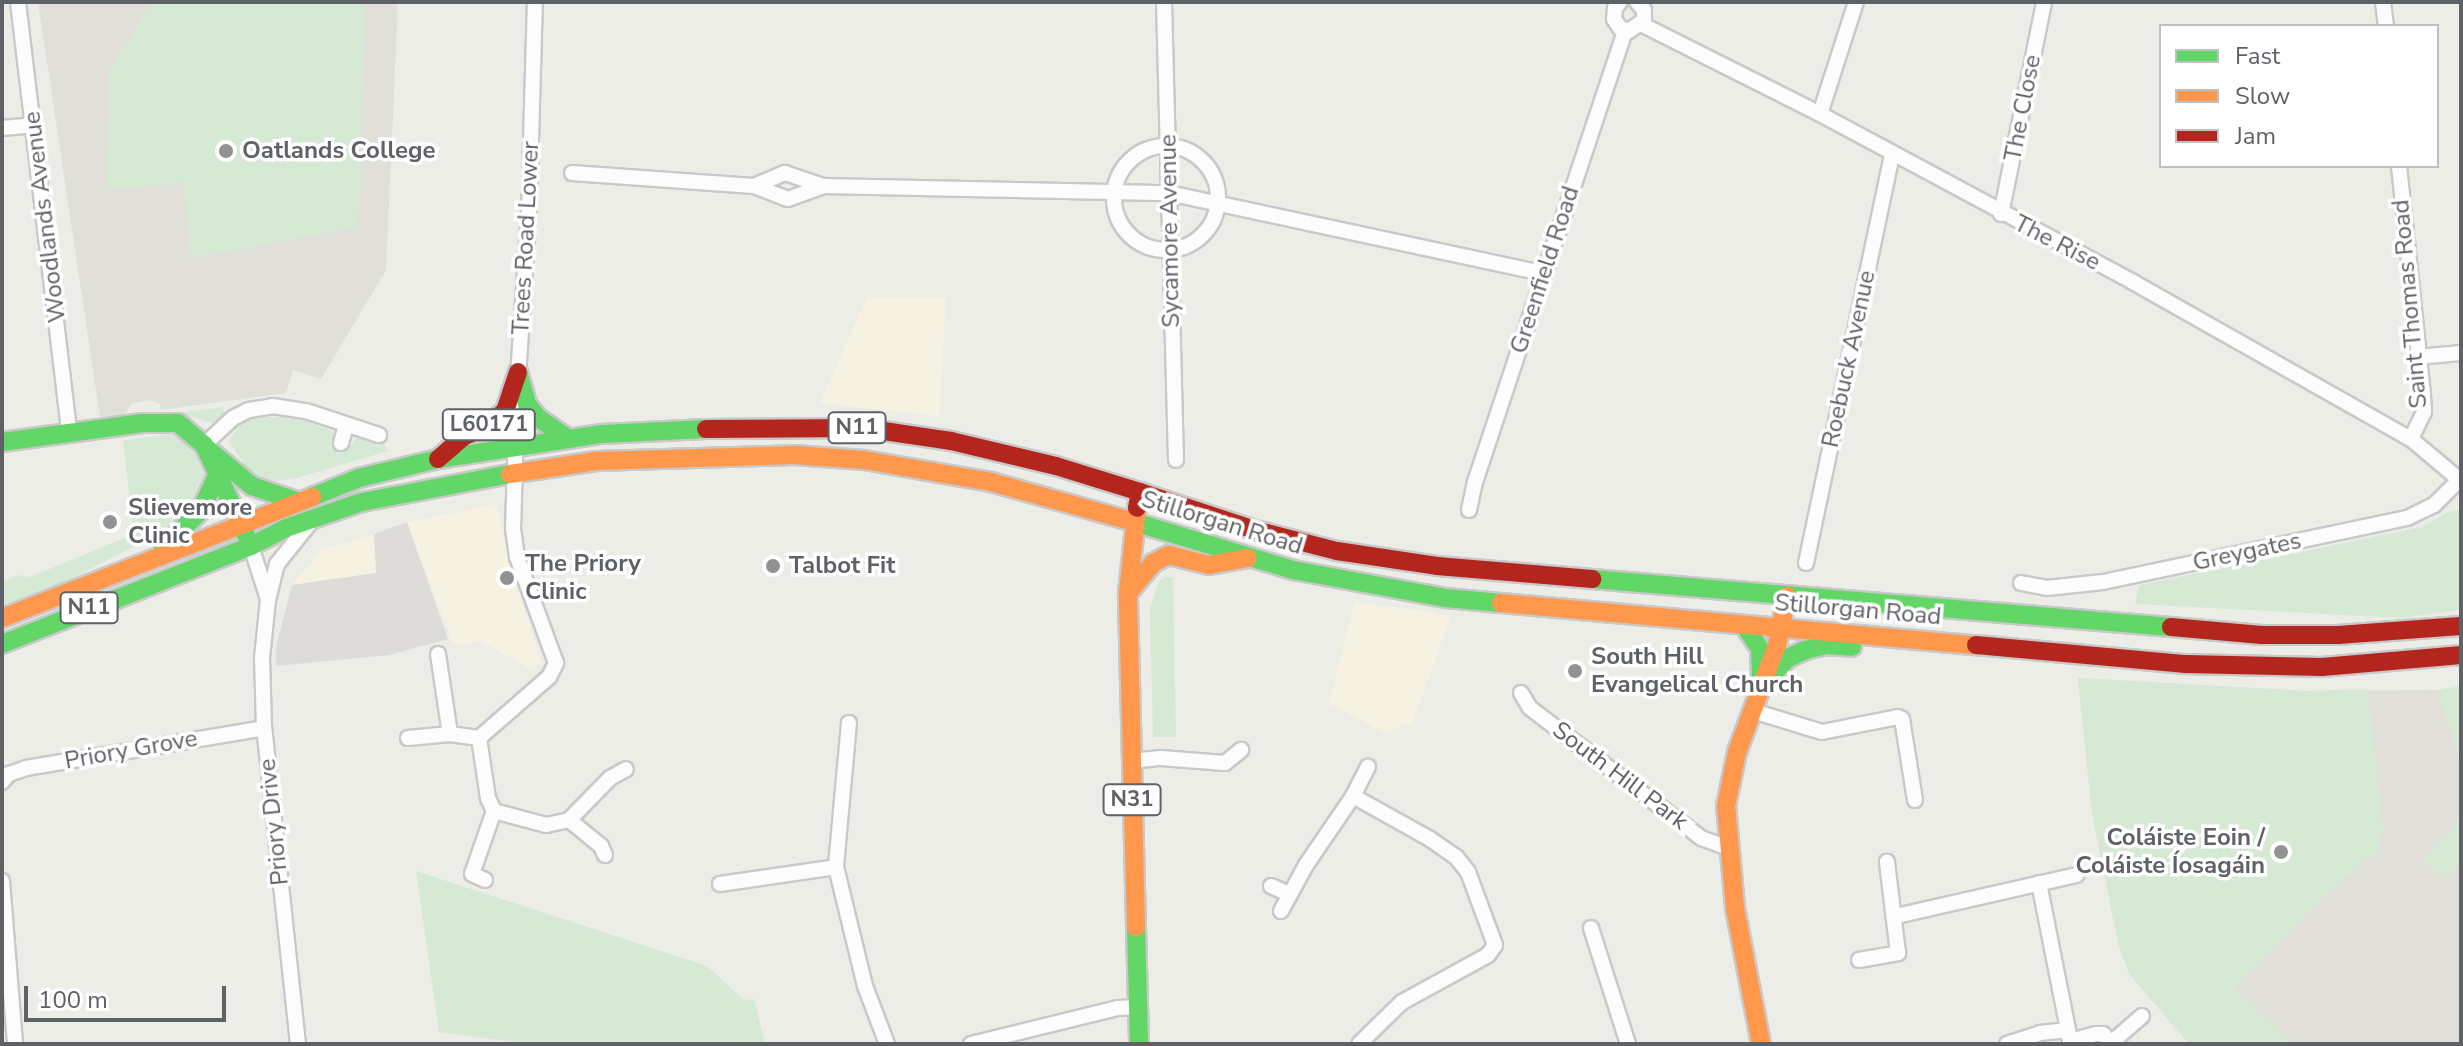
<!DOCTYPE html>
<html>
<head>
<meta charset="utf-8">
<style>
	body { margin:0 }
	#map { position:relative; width:2463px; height:1046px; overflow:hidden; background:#edede8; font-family:"Nunito Sans",sans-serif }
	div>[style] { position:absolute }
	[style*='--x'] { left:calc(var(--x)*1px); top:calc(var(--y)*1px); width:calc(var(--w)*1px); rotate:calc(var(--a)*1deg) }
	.commercial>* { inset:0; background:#f5f2e2 }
	.industrial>* { inset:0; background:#dddcd8 }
	.education>* { inset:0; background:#e0dfd8 }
	.green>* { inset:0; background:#d6e9d5 }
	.roads { filter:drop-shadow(2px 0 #c9c9c9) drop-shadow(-2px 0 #c9c9c9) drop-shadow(0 2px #c9c9c9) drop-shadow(0 -2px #c9c9c9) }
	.street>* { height:14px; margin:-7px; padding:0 7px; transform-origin:7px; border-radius:7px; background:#fcfcfc }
	.street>.ring { margin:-7px; padding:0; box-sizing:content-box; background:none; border:14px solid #fcfcfc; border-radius:50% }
	.fast>* { height:18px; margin:-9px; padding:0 9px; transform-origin:9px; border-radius:9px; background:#63d668 }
	.slow>* { height:18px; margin:-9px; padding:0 9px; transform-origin:9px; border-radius:9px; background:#ff974d }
	.jam>* { height:18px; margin:-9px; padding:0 9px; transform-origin:9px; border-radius:9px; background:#b3261e }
	.dots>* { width:22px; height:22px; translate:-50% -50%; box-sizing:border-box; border:4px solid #fff; border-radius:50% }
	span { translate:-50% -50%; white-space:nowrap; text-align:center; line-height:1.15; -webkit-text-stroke:7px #fff; paint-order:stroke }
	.shield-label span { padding:2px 6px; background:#fff; border:2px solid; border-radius:6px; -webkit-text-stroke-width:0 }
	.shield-label { font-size:22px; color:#5e6166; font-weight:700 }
	.street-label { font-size:24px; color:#5e6166 }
	.poi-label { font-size:24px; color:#5e6166; font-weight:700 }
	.left { translate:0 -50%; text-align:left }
	.right { translate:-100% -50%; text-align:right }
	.frame { position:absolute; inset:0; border:4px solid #5e6166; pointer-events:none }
	.legend { position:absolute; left:2159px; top:24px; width:280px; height:144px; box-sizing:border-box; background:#fff; border:2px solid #bfc0c2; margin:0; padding:10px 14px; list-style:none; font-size:24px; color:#5e6166 }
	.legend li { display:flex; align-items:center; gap:16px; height:40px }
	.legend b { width:40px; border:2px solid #bfc0c2 }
	.scale { position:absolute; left:24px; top:986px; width:202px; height:36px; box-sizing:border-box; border:4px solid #5e6166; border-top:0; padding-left:10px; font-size:24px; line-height:28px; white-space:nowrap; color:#5e6166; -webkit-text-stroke:6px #fff; paint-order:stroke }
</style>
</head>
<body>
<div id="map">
	<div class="commercial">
		<div style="clip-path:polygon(867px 297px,946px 298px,939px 416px,820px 403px)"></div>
		<div style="clip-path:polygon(497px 504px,510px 566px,542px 664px,528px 668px,481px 641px,454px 646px,407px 522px)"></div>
		<div style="clip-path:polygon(374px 534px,377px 573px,292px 585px,321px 550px)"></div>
		<div style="clip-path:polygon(1354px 602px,1451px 615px,1412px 725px,1403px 723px,1387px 734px,1329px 703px)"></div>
	</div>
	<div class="industrial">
		<div style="clip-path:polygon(407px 522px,448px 639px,389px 655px,276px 666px,276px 647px,292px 585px,376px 573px,374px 534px)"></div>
	</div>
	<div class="education">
		<div style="clip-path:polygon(38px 2px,398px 2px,386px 270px,321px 379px,293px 370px,286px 393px,161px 410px,160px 404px,150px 400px,131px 404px,125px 414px,100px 417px)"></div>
		<div style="clip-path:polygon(2078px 678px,2307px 691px,2437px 690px,2461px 762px,2461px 1044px,2189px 1044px,2130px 975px,2119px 947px,2092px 813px)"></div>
	</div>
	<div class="green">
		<div style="clip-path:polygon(152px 2px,365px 2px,358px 227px,191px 258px,184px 182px,106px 190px,110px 71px)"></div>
		<div style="clip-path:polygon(223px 407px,224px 412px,235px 411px,223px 421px,211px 423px,178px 413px)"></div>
		<div style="clip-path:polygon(251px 417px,294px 417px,332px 431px,339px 443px,350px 446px,358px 436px,381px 437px,388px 451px,297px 478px,269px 482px,249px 472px,229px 441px,242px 421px)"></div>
		<div style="clip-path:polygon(167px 434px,179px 436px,191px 445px,206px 479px,184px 520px,73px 578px,2px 605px,2px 582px,20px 575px,30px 577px,134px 534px,123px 441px)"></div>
		<div style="clip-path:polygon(2461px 509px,2461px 610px,2401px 618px,2135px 604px,2139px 585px,2422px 527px,2450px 511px)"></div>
		<div style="clip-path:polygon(1165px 577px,1173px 577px,1176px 737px,1153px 737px,1150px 608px,1159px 581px)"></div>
		<div style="clip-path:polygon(2078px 678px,2307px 691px,2367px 689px,2384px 834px,2379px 834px,2379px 849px,2319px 901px,2236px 987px,2294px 1044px,2189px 1044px,2130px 975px,2119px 947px,2092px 813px)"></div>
		<div style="clip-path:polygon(2461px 686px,2461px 762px,2437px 690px)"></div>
		<div style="clip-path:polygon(2461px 819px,2461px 863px,2445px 880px,2423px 859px)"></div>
		<div style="clip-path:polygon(416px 871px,707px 966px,744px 1000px,754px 999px,765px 1044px,529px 1044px,439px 1032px)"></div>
	</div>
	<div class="roads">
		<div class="street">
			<div style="--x:18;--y:2;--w:433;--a:83.2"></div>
			<div style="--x:1164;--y:2;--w:458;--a:88.5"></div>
			<div style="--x:1620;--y:2;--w:8;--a:130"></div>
			<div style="--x:1615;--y:8;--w:11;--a:95"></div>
			<div style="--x:1614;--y:19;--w:11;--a:56"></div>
			<div style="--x:1620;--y:28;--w:9;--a:18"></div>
			<div style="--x:1629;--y:31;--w:19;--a:-36"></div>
			<div style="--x:1644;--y:20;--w:10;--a:-90"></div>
			<div style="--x:1644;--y:10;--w:11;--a:-131"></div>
			<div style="--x:2383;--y:2;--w:24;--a:83"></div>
			<div style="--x:1641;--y:24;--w:200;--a:26.7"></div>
			<div style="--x:1820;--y:114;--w:355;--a:28.2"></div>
			<div style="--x:2133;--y:282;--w:319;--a:29.5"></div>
			<div style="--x:2411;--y:439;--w:65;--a:40"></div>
			<div style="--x:1820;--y:114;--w:118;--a:-72.2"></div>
			<div style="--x:2;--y:128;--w:32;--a:-5"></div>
			<div class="ring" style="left:1114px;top:146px;width:90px;height:90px"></div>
			<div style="--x:2399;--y:166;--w:231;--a:84"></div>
			<div style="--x:2423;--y:396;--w:16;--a:86"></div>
			<div style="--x:2424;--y:412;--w:30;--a:116"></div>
			<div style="--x:572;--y:173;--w:182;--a:4.1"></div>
			<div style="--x:754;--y:186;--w:36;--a:21"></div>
			<div style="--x:788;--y:199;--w:37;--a:-20"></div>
			<div style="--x:754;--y:186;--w:34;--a:-23"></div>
			<div style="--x:785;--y:173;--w:40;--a:18.9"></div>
			<div style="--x:823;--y:186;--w:346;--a:1.2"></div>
			<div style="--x:1169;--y:193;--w:382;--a:12.1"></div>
			<div style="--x:2001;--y:214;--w:216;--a:-78.5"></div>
			<div style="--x:2417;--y:357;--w:44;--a:-5.2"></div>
			<div style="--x:518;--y:377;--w:164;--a:-86.2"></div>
			<div style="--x:529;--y:213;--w:211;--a:-88.4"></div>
			<div style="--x:341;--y:443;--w:18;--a:-74"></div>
			<div style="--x:204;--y:445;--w:40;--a:-43"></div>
			<div style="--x:233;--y:418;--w:18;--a:-27"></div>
			<div style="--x:249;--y:410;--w:24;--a:-9"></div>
			<div style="--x:273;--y:406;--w:33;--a:9"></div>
			<div style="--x:306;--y:411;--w:77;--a:18.2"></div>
			<div style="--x:1469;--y:510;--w:29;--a:-78"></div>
			<div style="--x:1475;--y:482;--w:476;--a:-71.6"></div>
			<div style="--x:251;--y:546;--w:52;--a:72.3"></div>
			<div style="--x:1806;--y:563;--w:417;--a:-78.1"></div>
			<div style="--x:2021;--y:583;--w:26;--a:11"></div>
			<div style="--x:2047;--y:588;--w:56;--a:-6.1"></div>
			<div style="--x:2103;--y:582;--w:311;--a:-11.9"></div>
			<div style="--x:2407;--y:518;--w:30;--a:-26"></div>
			<div style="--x:2434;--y:505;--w:37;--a:-45"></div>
			<div style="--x:438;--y:654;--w:81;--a:81.5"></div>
			<div style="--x:1521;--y:693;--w:17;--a:59"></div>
			<div style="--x:1530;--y:708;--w:215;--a:37.2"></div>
			<div style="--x:1701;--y:838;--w:29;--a:20"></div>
			<div style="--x:1753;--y:711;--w:72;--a:16.9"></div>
			<div style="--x:1822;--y:732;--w:77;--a:-11.2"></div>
			<div style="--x:1898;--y:717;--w:4;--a:27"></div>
			<div style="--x:1902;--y:719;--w:82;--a:80.9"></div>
			<div style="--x:849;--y:723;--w:145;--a:95.2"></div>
			<div style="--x:836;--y:867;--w:122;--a:76.3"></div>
			<div style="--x:865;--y:986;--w:62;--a:69.2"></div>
			<div style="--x:408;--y:738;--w:42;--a:-5.4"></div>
			<div style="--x:450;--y:734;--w:29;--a:8"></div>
			<div style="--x:479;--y:738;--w:93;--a:-41.1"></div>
			<div style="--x:549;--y:677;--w:16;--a:-63"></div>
			<div style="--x:556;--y:663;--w:113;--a:-110.2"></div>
			<div style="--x:517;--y:557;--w:27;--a:-98"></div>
			<div style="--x:513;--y:530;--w:132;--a:-88.3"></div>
			<div style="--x:479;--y:738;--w:61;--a:81.5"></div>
			<div style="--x:488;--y:798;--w:14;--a:65"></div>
			<div style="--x:1131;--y:761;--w:30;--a:-6"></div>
			<div style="--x:1161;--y:758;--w:64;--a:4.5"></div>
			<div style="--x:1225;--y:763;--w:21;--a:-39"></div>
			<div style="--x:2;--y:782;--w:11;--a:-49"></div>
			<div style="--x:9;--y:774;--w:18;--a:-19"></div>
			<div style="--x:26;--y:768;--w:241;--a:-9.5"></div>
			<div style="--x:1353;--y:796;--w:33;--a:-63"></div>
			<div style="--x:605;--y:855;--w:10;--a:-114"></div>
			<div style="--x:601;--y:846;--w:41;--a:-140.9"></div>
			<div style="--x:569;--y:820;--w:59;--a:-45.7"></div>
			<div style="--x:610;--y:778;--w:18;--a:-29"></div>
			<div style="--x:485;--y:880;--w:14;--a:-155"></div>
			<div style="--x:472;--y:874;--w:67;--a:-70.8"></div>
			<div style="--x:494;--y:811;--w:54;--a:15.1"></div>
			<div style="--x:546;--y:825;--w:24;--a:-12"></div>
			<div style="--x:2;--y:881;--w:164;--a:85.4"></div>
			<div style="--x:2039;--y:883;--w:150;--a:78.8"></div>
			<div style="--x:720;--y:884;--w:117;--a:-8.3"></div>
			<div style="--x:1271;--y:886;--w:20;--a:24"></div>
			<div style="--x:1281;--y:911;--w:52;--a:-61.5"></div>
			<div style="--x:1306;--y:865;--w:83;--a:-55.7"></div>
			<div style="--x:1353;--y:796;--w:88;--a:29.2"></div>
			<div style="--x:1430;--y:839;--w:32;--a:35"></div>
			<div style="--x:1456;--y:857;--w:19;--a:51"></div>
			<div style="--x:1468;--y:872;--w:78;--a:69.7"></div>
			<div style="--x:1495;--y:945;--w:12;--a:125"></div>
			<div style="--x:1488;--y:955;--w:98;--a:151.3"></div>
			<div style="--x:1402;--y:1002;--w:60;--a:135.7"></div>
			<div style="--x:1896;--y:916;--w:185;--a:-12.8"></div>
			<div style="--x:1591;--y:928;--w:122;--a:72.3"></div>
			<div style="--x:1859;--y:960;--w:40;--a:-10"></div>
			<div style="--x:1898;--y:953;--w:92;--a:-96.9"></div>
			<div style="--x:298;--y:1044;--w:318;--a:-96.1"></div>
			<div style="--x:264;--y:728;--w:70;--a:-91.6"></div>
			<div style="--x:262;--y:658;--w:58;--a:-84.1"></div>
			<div style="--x:268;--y:600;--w:37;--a:-76"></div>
			<div style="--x:277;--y:564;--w:53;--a:-51.2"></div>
			<div style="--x:971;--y:1044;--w:151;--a:-13.8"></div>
			<div style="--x:1118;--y:1008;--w:20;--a:-3"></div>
			<div style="--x:2007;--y:1044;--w:35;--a:-18"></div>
			<div style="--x:2040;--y:1033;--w:28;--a:-6"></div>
			<div style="--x:2068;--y:1030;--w:11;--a:80"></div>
			<div style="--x:2070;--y:1041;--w:27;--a:-15"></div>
			<div style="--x:2096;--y:1034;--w:7;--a:0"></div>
			<div style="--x:2103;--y:1034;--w:12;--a:48"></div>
			<div style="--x:2111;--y:1043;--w:41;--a:-41.1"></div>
		</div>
		<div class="fast">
			<div style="--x:518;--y:372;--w:33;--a:74"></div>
			<div style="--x:527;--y:404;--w:16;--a:52"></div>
			<div style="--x:537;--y:417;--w:37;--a:35"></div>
			<div style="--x:2;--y:442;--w:142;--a:-7.7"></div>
			<div style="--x:143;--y:423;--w:35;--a:0"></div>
			<div style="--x:178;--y:423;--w:34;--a:40"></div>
			<div style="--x:204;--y:445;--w:99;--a:65"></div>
			<div style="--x:205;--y:447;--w:61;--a:39.7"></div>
			<div style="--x:252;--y:486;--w:46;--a:18.8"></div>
			<div style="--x:312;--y:497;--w:51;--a:-22"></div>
			<div style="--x:359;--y:478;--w:81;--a:-13.5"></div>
			<div style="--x:438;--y:459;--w:166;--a:-8.7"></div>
			<div style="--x:602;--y:434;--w:104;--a:-2.8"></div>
			<div style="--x:1134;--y:522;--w:166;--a:16.8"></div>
			<div style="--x:1293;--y:570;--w:156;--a:10.4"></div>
			<div style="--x:1446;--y:598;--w:55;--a:5.2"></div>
			<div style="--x:163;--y:549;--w:54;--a:-45.7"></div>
			<div style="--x:201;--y:510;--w:40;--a:-65"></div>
			<div style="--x:1592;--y:579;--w:581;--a:4.74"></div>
			<div style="--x:1744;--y:625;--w:29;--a:56"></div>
			<div style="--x:1760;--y:649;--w:29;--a:88"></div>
			<div style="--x:2;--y:644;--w:268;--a:-21.5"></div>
			<div style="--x:251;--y:546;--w:39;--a:-27"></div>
			<div style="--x:286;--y:528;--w:80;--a:-18.9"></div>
			<div style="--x:362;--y:502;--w:151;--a:-10.7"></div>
			<div style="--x:1770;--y:677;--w:26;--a:-47"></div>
			<div style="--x:1788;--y:658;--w:19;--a:-25"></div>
			<div style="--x:1805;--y:650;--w:22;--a:-13"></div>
			<div style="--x:1826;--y:645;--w:26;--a:4"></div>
			<div style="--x:1136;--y:927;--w:117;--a:88.5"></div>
		</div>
		<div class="slow">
			<div style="--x:510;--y:474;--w:87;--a:-8.6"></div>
			<div style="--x:596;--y:461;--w:198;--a:-1.7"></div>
			<div style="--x:794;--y:455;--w:70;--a:4.1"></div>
			<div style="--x:864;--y:460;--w:129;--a:9.8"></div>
			<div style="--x:991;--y:482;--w:148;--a:15.6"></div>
			<div style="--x:1128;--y:593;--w:39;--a:-50"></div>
			<div style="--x:1153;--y:563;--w:18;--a:-27"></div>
			<div style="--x:1169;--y:555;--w:41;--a:14"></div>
			<div style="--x:1209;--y:565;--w:39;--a:-10"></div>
			<div style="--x:1501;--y:603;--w:477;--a:5.1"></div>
			<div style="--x:2;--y:618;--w:333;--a:-21.3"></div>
			<div style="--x:1136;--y:927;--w:334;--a:-91.4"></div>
			<div style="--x:1128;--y:593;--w:85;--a:-84"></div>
			<div style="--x:1761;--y:1044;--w:138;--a:-100.8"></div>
			<div style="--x:1735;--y:908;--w:102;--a:-95"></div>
			<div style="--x:1726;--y:806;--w:55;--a:-78.5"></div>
			<div style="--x:1737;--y:752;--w:114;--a:-69.5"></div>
			<div style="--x:1777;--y:645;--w:50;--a:-78.5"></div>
		</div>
		<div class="jam">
			<div style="--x:706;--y:429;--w:157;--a:-0.4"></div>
			<div style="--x:863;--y:428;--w:89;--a:8.4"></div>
			<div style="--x:951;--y:441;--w:108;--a:13.4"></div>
			<div style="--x:1056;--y:466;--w:88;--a:17.2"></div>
			<div style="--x:1140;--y:492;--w:16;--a:101"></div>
			<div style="--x:438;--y:459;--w:35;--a:-41"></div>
			<div style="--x:464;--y:436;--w:25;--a:-21"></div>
			<div style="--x:487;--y:427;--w:24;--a:-42"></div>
			<div style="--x:505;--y:411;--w:41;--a:-71.6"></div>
			<div style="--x:1140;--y:492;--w:121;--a:18.3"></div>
			<div style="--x:1255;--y:530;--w:85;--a:14.4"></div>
			<div style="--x:1337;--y:551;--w:101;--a:8.5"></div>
			<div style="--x:1437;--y:566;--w:156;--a:4.8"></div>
			<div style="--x:2171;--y:627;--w:91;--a:5"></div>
			<div style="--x:2262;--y:635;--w:76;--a:0"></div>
			<div style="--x:2338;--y:635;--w:123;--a:-4.2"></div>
			<div style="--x:1976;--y:645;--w:211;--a:5.2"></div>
			<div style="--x:2186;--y:664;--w:136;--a:1.3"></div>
			<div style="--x:2322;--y:667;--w:140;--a:-4.9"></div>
		</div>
	</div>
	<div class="dots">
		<div style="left:226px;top:151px;background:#909294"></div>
		<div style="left:110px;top:522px;background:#909294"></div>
		<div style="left:773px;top:566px;background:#909294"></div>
		<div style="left:507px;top:578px;background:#909294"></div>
		<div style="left:1575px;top:671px;background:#909294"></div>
		<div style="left:2281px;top:852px;background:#909294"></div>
	</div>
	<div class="shield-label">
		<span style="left:489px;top:425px">L60171</span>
		<span style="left:857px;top:428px">N11</span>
		<span style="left:89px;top:608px">N11</span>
		<span style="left:1132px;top:800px">N31</span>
	</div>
	<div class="street-label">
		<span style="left:2023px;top:108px;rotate:-79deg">The Close</span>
		<span style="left:45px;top:217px;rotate:-97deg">Woodlands Avenue</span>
		<span style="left:1170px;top:231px;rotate:-91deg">Sycamore Avenue</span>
		<span style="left:526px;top:238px;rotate:-87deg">Trees Road Lower</span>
		<span style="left:2057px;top:243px;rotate:27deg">The Rise</span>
		<span style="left:1545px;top:270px;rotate:-72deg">Greenfield Road</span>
		<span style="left:2410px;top:304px;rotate:-95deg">Saint Thomas Road</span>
		<span style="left:1849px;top:359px;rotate:-78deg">Roebuck Avenue</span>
		<span style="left:1222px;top:523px;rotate:17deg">Stillorgan Road</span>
		<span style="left:2247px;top:552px;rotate:-12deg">Greygates</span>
		<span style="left:1858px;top:610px;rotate:5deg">Stillorgan Road</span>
		<span style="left:131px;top:750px;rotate:-10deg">Priory Grove</span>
		<span style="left:1620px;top:776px;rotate:37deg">South Hill Park</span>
		<span style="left:274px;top:822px;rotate:-96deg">Priory Drive</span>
	</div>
	<div class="poi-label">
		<span class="left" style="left:242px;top:151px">Oatlands College</span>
		<span class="left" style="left:128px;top:522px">Slievemore<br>Clinic</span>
		<span class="left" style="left:525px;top:578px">The Priory<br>Clinic</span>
		<span class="left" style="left:789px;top:566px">Talbot Fit</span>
		<span class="left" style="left:1591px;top:671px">South Hill<br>Evangelical Church</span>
		<span class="right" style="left:2265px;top:852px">Coláiste Eoin /<br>Coláiste Íosagáin</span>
	</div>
	<div class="frame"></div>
	<ul class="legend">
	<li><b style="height:10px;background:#63d668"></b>Fast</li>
	<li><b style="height:10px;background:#ff974d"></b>Slow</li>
	<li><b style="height:10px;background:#b3261e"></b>Jam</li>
	</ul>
	<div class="scale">100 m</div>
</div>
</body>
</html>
